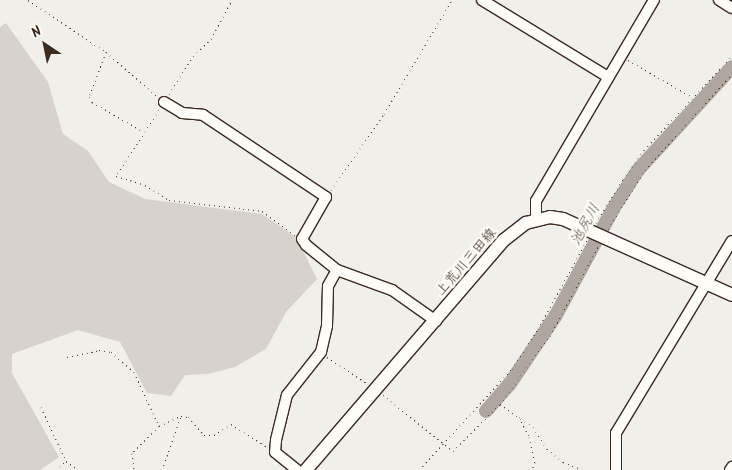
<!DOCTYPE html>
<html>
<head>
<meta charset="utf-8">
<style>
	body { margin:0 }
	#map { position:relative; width:732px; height:470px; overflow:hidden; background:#f1efea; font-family:Kalam,"Klee One",sans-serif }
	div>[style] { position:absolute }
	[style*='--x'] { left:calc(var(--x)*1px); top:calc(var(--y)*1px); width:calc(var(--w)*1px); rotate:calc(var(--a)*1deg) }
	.green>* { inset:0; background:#d7d2cc }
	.river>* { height:14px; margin:-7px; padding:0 7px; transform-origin:7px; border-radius:7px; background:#aea69f }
	.path>* { height:1px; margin-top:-0.5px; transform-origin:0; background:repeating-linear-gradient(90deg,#3b2a1e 0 1px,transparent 0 5px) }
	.roads { filter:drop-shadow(1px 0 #3b2a1e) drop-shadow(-1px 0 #3b2a1e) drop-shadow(0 1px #3b2a1e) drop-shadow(0 -1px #3b2a1e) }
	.minor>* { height:10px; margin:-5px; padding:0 5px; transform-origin:5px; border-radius:5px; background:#fdfcf7 }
	.major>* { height:12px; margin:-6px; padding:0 6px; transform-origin:6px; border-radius:6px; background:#fdfcf7 }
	span { translate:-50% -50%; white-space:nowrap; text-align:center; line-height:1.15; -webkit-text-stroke:5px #fdfcf7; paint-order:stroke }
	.street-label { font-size:14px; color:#3b2a1e }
	.water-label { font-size:15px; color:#63554b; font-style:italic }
	.north { position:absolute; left:20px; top:20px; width:50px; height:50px; -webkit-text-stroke:4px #fdfcf7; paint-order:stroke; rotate:326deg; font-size:14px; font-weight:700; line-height:20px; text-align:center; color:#3b2a1e }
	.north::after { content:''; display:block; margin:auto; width:18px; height:22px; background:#3b2a1e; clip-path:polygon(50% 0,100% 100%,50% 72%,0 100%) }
</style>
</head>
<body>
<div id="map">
	<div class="green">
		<div style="clip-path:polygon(6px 23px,48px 82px,63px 134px,88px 151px,109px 182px,145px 199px,262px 214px,296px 237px,317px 279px,286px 312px,266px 349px,235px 367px,208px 374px,185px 375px,171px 396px,147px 393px,120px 342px,78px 330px,12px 354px,12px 373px,59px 457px,40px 470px,0 470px,0 27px)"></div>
	</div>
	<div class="river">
		<div style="--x:486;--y:411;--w:35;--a:-49"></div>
		<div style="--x:509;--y:385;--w:84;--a:-56.1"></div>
		<div style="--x:556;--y:315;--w:120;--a:-61.7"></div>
		<div style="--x:613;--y:209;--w:46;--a:-57.3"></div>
		<div style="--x:638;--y:170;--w:139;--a:-47.6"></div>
	</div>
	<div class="path">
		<div style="--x:28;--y:0;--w:94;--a:33.7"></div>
		<div style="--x:106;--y:52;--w:69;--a:40.9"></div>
		<div style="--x:106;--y:52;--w:48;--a:110.7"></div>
		<div style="--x:89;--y:97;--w:6;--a:59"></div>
		<div style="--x:92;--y:102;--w:60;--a:30"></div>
		<div style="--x:628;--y:60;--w:74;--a:30"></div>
		<div style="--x:169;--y:94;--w:45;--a:-57.7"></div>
		<div style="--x:193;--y:56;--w:25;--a:-43"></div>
		<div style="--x:211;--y:39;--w:44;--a:-61.7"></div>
		<div style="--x:159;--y:110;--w:79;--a:123.1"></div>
		<div style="--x:116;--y:176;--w:30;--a:17"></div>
		<div style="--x:145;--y:185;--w:28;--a:32"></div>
		<div style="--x:169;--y:200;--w:94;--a:6.7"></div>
		<div style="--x:262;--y:211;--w:41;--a:36"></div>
		<div style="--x:331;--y:190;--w:93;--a:-55.1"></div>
		<div style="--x:384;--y:114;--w:133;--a:-59.2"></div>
		<div style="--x:596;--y:223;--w:52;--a:-58.5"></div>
		<div style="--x:623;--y:179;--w:36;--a:-54"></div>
		<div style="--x:644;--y:150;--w:129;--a:-46.9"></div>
		<div style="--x:608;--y:229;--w:70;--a:-57.9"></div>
		<div style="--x:645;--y:170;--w:130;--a:-47.8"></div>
		<div style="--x:67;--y:357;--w:33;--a:-12"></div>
		<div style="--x:99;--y:350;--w:12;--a:9"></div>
		<div style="--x:111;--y:352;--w:30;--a:41"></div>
		<div style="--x:134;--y:372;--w:60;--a:65.2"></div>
		<div style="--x:159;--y:426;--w:38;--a:135"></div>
		<div style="--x:132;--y:453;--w:17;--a:83"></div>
		<div style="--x:327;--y:357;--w:49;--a:33.4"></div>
		<div style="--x:383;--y:395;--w:90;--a:38.7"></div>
		<div style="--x:453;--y:451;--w:66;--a:-45"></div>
		<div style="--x:500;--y:404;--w:40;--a:34.9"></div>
		<div style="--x:533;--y:427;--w:26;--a:58"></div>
		<div style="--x:547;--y:449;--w:21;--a:39"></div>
		<div style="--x:563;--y:462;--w:22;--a:22"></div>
		<div style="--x:500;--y:404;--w:84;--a:-53.7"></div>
		<div style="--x:550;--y:336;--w:103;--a:-61.7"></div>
		<div style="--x:41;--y:407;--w:60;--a:65.2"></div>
		<div style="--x:519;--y:417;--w:22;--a:63"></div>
		<div style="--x:529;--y:437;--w:26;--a:77"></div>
		<div style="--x:535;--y:462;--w:9;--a:111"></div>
		<div style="--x:159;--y:426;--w:23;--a:-25"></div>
		<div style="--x:56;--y:470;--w:13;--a:-42"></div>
		<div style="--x:66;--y:461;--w:16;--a:35"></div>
		<div style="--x:162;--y:470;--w:57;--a:-70.6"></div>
		<div style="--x:181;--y:416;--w:7;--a:8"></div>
		<div style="--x:188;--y:417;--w:24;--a:48"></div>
		<div style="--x:204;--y:435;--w:10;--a:0"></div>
		<div style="--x:214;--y:435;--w:20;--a:-33"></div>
		<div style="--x:231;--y:424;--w:43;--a:32.6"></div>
		<div style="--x:419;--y:470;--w:137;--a:-47.4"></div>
		<div style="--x:512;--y:369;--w:48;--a:-57"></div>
		<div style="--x:538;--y:329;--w:102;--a:-61.2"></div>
	</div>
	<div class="roads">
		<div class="minor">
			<div style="--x:482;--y:0;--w:148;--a:31.4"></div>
			<div style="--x:719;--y:0;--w:15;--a:32"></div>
			<div style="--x:164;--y:102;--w:21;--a:31"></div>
			<div style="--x:182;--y:113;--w:21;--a:5"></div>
			<div style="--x:203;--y:115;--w:148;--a:33.7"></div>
			<div style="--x:326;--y:197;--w:48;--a:119.7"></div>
			<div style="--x:302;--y:239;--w:7;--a:56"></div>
			<div style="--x:306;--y:245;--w:40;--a:39"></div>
			<div style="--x:337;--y:270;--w:59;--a:20"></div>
			<div style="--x:392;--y:290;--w:54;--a:35.2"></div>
			<div style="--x:536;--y:219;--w:18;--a:-90"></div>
			<div style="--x:536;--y:201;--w:233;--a:-59.6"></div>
			<div style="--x:297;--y:470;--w:28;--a:-141"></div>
			<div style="--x:275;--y:452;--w:12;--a:-85"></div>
			<div style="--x:276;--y:440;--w:46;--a:-76.3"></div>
			<div style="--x:287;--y:395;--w:55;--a:-51.7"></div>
			<div style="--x:321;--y:352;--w:27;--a:-77"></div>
			<div style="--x:327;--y:326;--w:40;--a:-88.6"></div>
			<div style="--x:328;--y:286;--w:18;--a:-61"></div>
			<div style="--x:616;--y:470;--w:37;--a:-90"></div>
			<div style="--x:616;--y:433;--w:224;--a:-58.9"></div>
			<div style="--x:730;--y:470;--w:4;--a:-56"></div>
		</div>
		<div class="major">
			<div style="--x:306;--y:470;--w:303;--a:-49.3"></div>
			<div style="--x:504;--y:240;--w:28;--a:-38"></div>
			<div style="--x:526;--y:223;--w:25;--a:-14"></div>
			<div style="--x:550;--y:217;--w:13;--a:9"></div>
			<div style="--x:563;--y:219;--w:185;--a:24.2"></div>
		</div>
	</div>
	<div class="street-label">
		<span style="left:466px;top:262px;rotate:-49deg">上荒川三田線</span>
	</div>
	<div class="water-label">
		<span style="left:586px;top:225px;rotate:-61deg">池尻川</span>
	</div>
	<div class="north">N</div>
</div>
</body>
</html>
